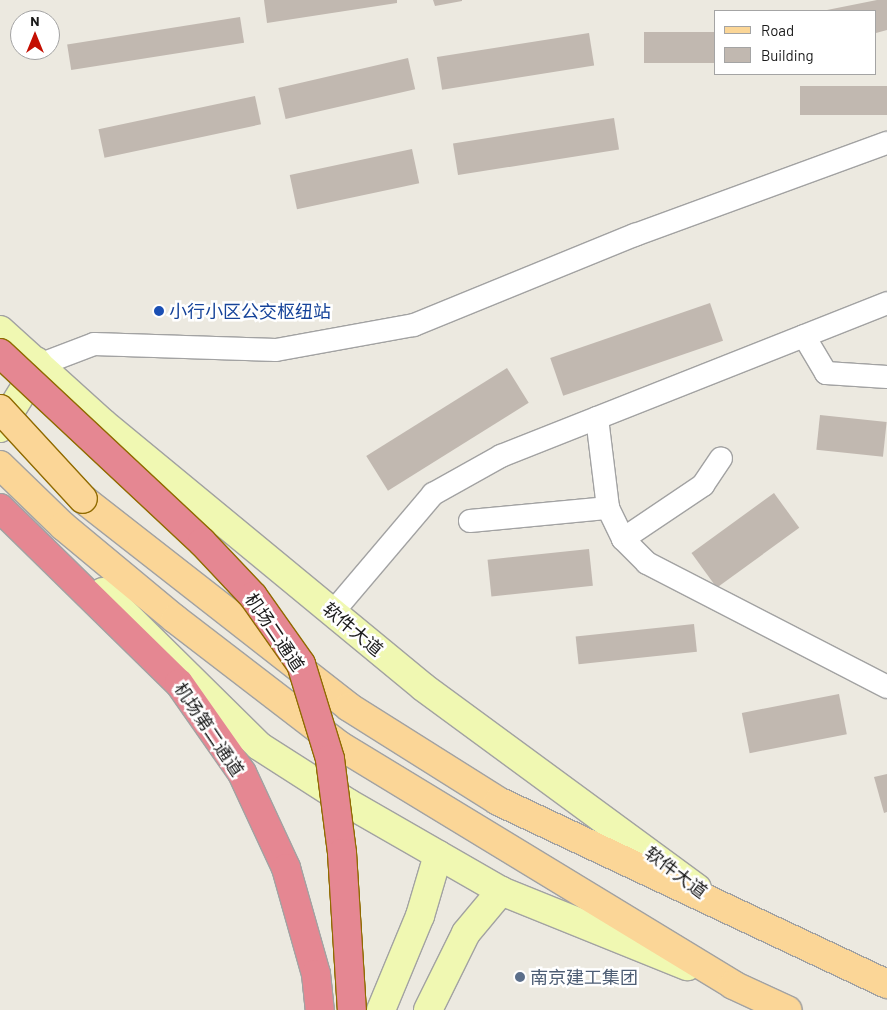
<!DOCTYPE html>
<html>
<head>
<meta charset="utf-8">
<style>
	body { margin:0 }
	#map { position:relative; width:887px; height:1010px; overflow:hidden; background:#ece9e0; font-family:Barlow,"Noto Sans SC",sans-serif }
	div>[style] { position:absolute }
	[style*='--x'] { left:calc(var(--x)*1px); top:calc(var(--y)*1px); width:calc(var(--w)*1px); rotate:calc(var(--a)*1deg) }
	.building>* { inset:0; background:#c1b8b0; transform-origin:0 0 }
	.roads { filter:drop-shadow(1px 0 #a2a2a2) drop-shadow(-1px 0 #a2a2a2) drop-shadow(0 1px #a2a2a2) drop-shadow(0 -1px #a2a2a2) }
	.street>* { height:22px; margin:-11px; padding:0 11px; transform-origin:11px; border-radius:11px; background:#fff }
	.secondary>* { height:28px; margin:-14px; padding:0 14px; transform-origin:14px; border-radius:14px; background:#f0f8b2 }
	.primary>* { height:28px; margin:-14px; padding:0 14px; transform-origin:14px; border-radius:14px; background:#fbd697 }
	.highway>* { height:28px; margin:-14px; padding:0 14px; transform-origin:14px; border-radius:14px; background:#e58792 }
	.bridges { filter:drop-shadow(1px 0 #906b01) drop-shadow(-1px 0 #906b01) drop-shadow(0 1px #906b01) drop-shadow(0 -1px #906b01) }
	.primary-bridge>* { height:28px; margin:-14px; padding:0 14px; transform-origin:14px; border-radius:14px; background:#fbd697 }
	.highway-bridge>* { height:28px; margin:-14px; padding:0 14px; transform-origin:14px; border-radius:14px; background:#e58792 }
	.dots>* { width:14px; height:14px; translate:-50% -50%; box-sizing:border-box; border:2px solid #fff; border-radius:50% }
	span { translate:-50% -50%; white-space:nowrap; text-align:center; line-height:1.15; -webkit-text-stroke:5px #fff; paint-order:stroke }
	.transit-label { font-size:18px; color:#164399 }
	.left { translate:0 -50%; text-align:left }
	.street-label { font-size:18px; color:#1b1b1b }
	.service-label { font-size:18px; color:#4e5e75 }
	.legend { position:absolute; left:714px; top:10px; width:162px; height:65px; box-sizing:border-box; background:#fff; border:1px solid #a4a4a4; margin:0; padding:6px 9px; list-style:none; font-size:15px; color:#1b1b1b }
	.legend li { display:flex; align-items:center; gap:10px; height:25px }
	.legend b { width:25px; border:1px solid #a4a4a4 }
	.north { position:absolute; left:10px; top:10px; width:50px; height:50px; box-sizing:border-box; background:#fff; border:1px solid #a4a4a4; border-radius:50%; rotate:0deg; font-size:14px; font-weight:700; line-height:20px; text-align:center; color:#1b1b1b }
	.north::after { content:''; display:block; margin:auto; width:18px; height:22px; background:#c40f02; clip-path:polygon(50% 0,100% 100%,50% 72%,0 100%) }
</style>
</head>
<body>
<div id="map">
	<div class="building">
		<div style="clip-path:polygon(264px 0,397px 0,397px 3px,267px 23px)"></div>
		<div style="clip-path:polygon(433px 0,462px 0,462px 1px,435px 6px)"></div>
		<div style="clip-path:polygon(877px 0,887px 0,887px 30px,876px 33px,876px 11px,822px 11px)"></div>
		<div style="left:240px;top:17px;width:26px;height:175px;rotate:81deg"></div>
		<div style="left:716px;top:32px;width:31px;height:72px;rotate:90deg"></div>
		<div style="left:589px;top:33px;width:33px;height:154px;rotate:81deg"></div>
		<div style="left:408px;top:58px;width:32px;height:133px;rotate:77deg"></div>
		<div style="left:887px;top:86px;width:29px;height:87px;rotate:90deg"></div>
		<div style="left:255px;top:96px;width:29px;height:160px;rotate:78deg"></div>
		<div style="left:614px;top:118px;width:32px;height:163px;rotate:81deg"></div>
		<div style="left:412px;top:149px;width:35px;height:125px;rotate:78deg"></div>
		<div style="left:710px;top:303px;width:40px;height:169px;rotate:71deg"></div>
		<div style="left:507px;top:368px;width:41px;height:166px;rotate:58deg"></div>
		<div style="left:820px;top:415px;width:67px;height:35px;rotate:6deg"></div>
		<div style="left:774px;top:493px;width:43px;height:102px;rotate:54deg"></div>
		<div style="left:589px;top:549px;width:37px;height:102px;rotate:84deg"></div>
		<div style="left:694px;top:624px;width:28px;height:119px;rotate:84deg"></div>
		<div style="left:839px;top:694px;width:41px;height:99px;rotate:79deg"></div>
		<div style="clip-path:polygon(887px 774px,887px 812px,884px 813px,874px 777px)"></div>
	</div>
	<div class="roads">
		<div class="street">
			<div style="--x:804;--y:336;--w:43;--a:59.3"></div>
			<div style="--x:826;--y:373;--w:61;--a:3.8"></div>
			<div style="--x:39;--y:365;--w:59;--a:-20.9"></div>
			<div style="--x:94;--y:344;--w:182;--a:1.9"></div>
			<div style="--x:276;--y:350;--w:140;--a:-10.3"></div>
			<div style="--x:414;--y:325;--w:239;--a:-22.2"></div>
			<div style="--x:635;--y:235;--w:268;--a:-20.1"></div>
			<div style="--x:597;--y:418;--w:91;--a:83"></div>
			<div style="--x:608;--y:508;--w:34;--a:64"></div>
			<div style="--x:623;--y:539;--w:34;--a:45"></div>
			<div style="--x:647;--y:563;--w:270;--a:27.3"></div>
			<div style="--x:470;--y:521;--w:139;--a:-5.4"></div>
			<div style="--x:623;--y:539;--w:97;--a:-34"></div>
			<div style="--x:703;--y:485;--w:32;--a:-56"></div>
			<div style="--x:333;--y:612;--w:155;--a:-49.7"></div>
			<div style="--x:433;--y:494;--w:78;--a:-29.2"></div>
			<div style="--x:501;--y:456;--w:415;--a:-21.6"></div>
		</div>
		<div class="secondary">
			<div style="--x:0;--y:330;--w:139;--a:42.1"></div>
			<div style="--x:103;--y:423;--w:415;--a:39.5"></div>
			<div style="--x:423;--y:687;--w:340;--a:36.3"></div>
			<div style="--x:0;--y:428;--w:74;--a:-58.2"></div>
			<div style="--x:39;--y:365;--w:5;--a:-127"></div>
			<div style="--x:103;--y:592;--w:219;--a:44.6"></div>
			<div style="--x:259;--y:746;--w:106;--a:32.6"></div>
			<div style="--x:348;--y:803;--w:177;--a:29.9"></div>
			<div style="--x:501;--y:891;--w:201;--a:22"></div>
			<div style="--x:381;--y:1010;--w:102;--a:-67.5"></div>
			<div style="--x:420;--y:916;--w:64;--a:-73.6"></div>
			<div style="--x:428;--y:1010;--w:86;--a:-63.7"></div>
			<div style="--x:466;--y:933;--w:55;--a:-50.2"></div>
		</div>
		<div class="primary">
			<div style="--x:0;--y:465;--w:88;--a:44.1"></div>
			<div style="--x:63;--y:526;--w:146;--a:39.7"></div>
			<div style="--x:175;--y:619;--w:207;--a:37.5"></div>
			<div style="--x:339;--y:745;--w:461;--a:31.3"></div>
			<div style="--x:733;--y:985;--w:60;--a:24.8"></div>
			<div style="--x:83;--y:499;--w:338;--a:38"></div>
			<div style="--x:349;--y:707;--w:176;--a:32.2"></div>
			<div style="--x:498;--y:801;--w:430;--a:25.2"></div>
		</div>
		<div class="highway">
			<div style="--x:0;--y:508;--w:250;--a:44.4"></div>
			<div style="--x:179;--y:683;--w:110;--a:55"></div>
			<div style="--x:242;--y:773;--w:105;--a:65.1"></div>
			<div style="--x:286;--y:868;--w:110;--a:74.2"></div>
			<div style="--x:316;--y:974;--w:36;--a:84"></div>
		</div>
	</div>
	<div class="bridges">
		<div class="primary-bridge">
			<div style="--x:0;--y:409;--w:122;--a:47.3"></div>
		</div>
		<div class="highway-bridge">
			<div style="--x:0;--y:353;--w:277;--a:43.1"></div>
			<div style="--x:202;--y:542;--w:74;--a:46.6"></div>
			<div style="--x:253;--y:596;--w:83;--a:54.8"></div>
			<div style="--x:301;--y:664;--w:99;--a:73"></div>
			<div style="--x:330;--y:759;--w:95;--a:82.7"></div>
			<div style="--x:342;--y:853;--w:157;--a:86.4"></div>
		</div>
	</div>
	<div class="dots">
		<div style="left:159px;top:311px;background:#1a4fb4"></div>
		<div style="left:520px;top:977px;background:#5c6f8a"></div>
	</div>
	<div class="transit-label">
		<span class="left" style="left:169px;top:311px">小行小区公交枢纽站</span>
	</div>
	<div class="street-label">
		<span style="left:353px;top:629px;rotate:40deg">软件大道</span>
		<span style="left:275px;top:632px;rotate:56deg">机场二通道</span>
		<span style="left:209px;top:729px;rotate:56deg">机场第二通道</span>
		<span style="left:676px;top:872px;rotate:37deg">软件大道</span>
	</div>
	<div class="service-label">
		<span class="left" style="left:530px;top:977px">南京建工集团</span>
	</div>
	<ul class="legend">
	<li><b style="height:6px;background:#fbd697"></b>Road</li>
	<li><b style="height:14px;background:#c1b8b0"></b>Building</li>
	</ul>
	<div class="north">N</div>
</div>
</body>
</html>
